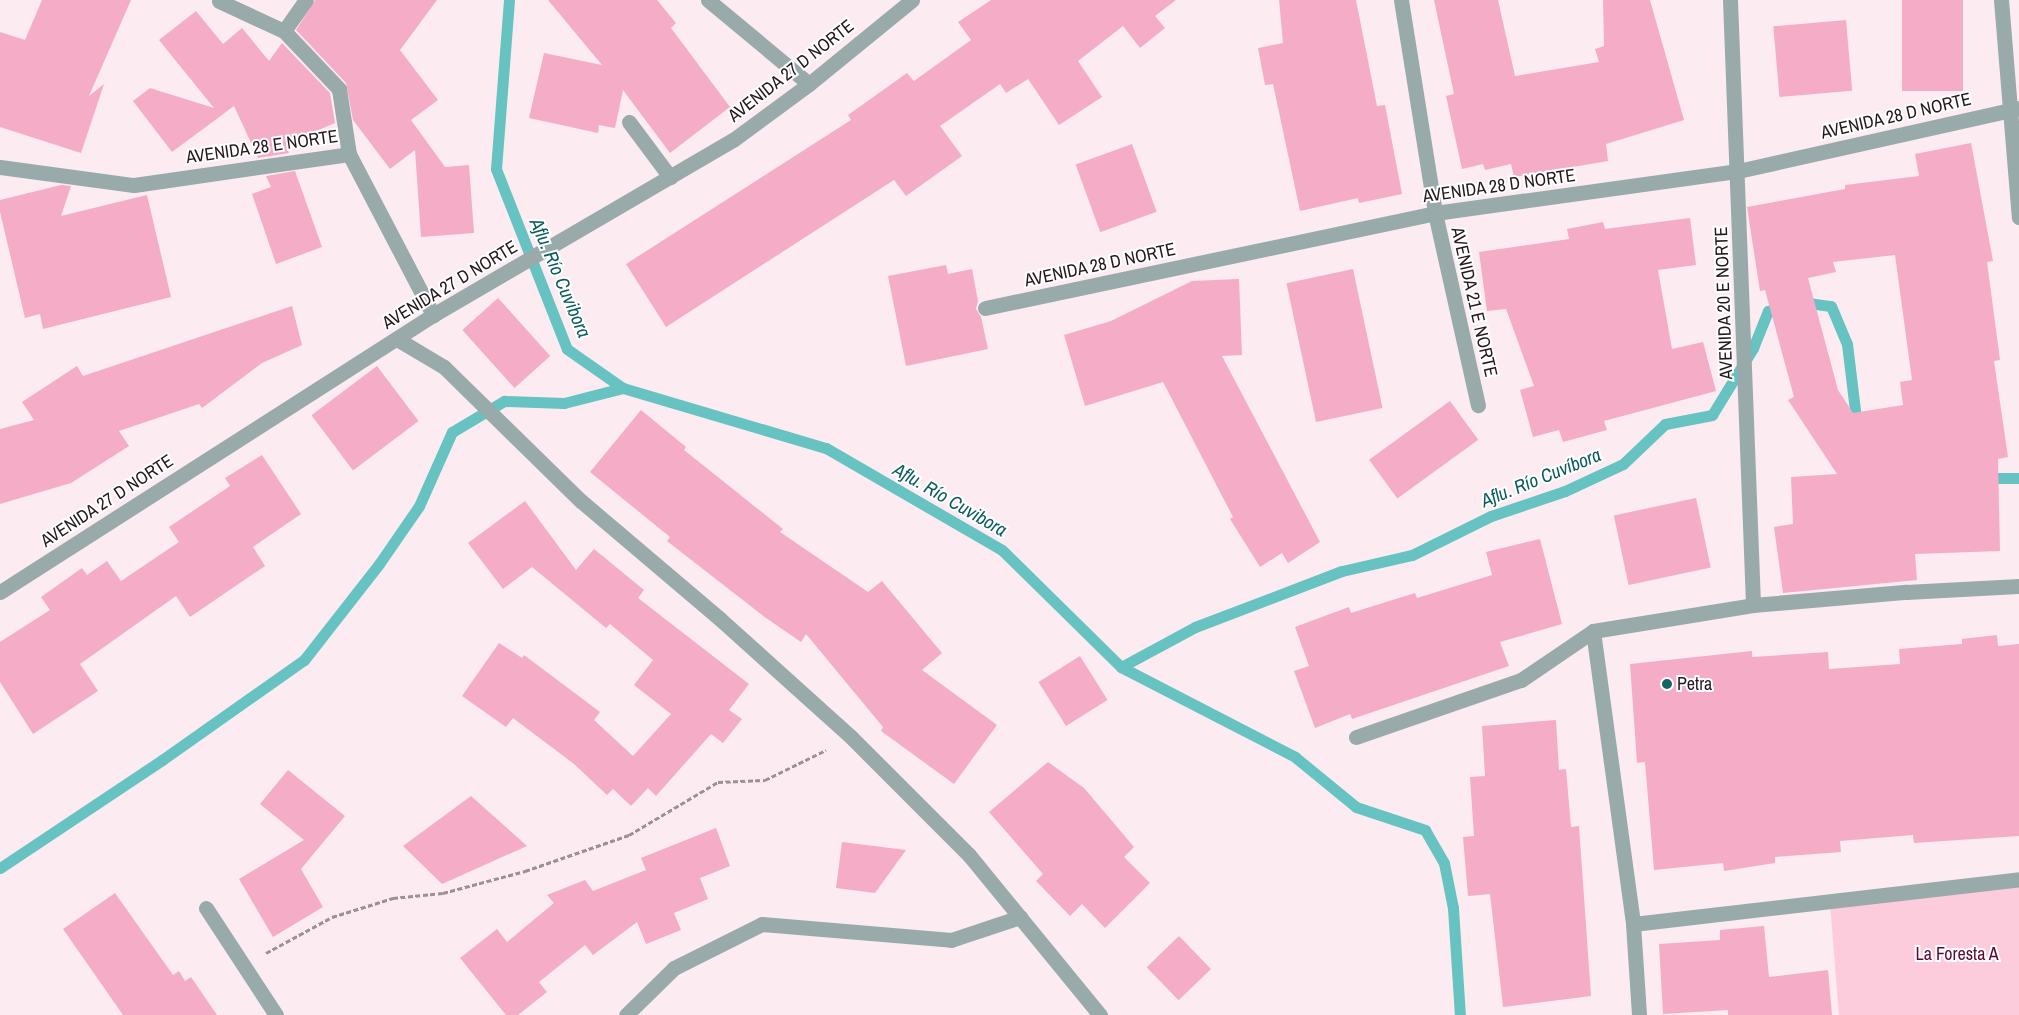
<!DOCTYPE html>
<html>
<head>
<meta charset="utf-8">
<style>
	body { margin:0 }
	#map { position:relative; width:2019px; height:1015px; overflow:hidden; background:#fcebf1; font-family:"Archivo Narrow",sans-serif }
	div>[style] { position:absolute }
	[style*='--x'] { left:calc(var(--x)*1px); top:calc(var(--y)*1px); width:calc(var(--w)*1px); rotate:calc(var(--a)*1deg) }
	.green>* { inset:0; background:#fcccdc }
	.stream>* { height:11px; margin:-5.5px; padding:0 5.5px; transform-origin:5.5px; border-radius:5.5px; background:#66c3c1 }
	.building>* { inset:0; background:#f5adc7; transform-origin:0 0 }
	.path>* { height:3px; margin-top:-1.5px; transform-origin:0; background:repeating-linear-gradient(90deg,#9f8f95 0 5px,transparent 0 7.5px) }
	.lane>* { height:15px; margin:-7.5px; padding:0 7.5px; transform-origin:7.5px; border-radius:7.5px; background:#98abaa }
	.street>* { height:15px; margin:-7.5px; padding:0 7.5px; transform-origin:7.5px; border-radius:7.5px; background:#98abaa }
	.dots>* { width:14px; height:14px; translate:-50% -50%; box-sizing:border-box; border:2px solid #fefefe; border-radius:50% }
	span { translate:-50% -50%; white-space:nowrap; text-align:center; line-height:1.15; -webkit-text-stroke:4px #fefefe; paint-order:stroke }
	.street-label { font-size:18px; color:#25171c }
	.poi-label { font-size:18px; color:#25171c }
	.left { translate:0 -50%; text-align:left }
	.park-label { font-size:18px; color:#5b0933 }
	.water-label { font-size:19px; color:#0a5d5c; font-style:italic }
</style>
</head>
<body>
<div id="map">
	<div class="green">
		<div style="clip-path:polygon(2019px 887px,2019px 1015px,1839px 1015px,1830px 903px)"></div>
	</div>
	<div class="stream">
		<div style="--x:509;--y:0;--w:169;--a:94.4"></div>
		<div style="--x:496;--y:169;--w:193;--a:68.5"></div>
		<div style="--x:567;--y:349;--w:68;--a:34.9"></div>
		<div style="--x:623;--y:388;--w:212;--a:16.5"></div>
		<div style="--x:826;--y:448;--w:203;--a:30.1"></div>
		<div style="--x:1002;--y:550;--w:167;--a:44.5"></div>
		<div style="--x:1121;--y:667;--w:196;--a:27.3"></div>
		<div style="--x:1295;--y:757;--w:79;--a:39.3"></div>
		<div style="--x:1356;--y:807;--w:73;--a:18.4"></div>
		<div style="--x:1425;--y:830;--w:38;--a:60"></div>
		<div style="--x:1444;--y:863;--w:46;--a:78.7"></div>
		<div style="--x:1453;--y:908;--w:107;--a:86.3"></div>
		<div style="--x:1801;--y:302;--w:30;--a:8"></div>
		<div style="--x:1831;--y:306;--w:41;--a:67.2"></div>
		<div style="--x:1847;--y:344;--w:84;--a:83.1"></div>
		<div style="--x:1983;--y:478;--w:36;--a:0"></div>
		<div style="--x:1121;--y:667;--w:84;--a:-28.4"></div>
		<div style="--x:1195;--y:627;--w:157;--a:-20.9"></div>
		<div style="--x:1342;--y:571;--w:72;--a:-12.9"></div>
		<div style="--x:1412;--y:555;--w:88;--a:-26.3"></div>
		<div style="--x:1491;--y:516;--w:78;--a:-18.7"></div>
		<div style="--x:1565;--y:491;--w:64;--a:-25"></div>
		<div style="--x:1623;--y:464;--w:58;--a:-43.6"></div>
		<div style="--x:1665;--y:424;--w:48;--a:-10.8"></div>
		<div style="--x:1712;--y:415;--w:79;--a:-58.5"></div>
		<div style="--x:1753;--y:348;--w:40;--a:-68"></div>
		<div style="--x:1768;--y:311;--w:18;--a:-16"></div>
		<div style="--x:0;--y:868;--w:195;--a:-33.7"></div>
		<div style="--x:162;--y:760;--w:174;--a:-35.2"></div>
		<div style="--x:304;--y:660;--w:122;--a:-52"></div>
		<div style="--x:379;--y:564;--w:70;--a:-55.4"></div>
		<div style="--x:419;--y:506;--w:81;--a:-66"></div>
		<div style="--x:452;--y:432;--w:61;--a:-30.8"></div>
		<div style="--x:504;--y:401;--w:60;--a:1.9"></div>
		<div style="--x:564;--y:403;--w:61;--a:-14.3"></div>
	</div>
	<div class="building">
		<div style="clip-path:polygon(42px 0,131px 0,89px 96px,104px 84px,81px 153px,0 127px,0 32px,25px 40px)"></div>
		<div style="clip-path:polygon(315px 0,437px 0,400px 50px,438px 100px,411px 120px,445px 167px,469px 165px,474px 233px,421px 237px,415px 150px,390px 169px,353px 120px,346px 83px,296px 30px)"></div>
		<div style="clip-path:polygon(548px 0,657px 0,676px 23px,671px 28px,730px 107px,670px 153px,623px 90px,615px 128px,599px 125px,598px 133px,529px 118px,544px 53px,602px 65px)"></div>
		<div style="clip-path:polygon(991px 0,1176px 0,1155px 16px,1165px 28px,1140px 48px,1123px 26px,1078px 61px,1102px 97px,1059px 125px,1028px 79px,1006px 93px,1000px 84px,940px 126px,962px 156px,906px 196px,894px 180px,666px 327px,626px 264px,851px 120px,848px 115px,907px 73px,914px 81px,971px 40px,958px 22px)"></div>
		<div style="clip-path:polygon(1279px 0,1356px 0,1377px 106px,1385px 105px,1402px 194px,1359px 203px,1358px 198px,1300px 211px,1273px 84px,1265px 85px,1258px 48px,1283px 43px)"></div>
		<div style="clip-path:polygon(1434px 0,1498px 0,1515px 76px,1599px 62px,1595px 49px,1604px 46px,1603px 0,1650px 0,1684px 120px,1606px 144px,1608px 161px,1514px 177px,1511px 164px,1485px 170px,1483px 164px,1462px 169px,1446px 96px,1454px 94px)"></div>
		<div style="left:1902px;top:0;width:61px;height:91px"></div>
		<div style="clip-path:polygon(196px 11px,223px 44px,242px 28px,269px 61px,282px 43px,330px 93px,335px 123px,286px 144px,289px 153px,258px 158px,234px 106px,172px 152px,133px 101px,150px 88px,214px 108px,159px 40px)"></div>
		<div style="left:1846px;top:20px;width:71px;height:73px;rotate:85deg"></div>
		<div style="clip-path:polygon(evenodd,1971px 143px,1993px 261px,1987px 262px,2000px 360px,1994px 361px,2008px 457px,1998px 459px,2000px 551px,1915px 554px,1917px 580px,1783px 593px,1774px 527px,1793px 524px,1791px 477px,1837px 474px,1788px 400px,1794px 397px,1765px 290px,1760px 291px,1747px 207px,1845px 189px,1845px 185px,1919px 176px,1915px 154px,1971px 143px,1895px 255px,1912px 380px,1900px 382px,1903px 405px,1853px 413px,1838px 390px,1808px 278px,1836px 272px,1833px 262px,1895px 255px)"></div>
		<div style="left:1132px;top:144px;width:72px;height:60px;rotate:70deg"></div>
		<div style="clip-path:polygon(295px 171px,322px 247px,276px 264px,252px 194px,271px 187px,266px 176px)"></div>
		<div style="clip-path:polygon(61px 185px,71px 186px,61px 216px,147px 195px,171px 297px,43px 329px,40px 314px,25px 318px,0 212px,0 200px)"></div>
		<div style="clip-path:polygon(1690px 218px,1696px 265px,1658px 270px,1672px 349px,1703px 342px,1716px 391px,1604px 421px,1607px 430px,1563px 442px,1559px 430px,1533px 437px,1520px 390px,1534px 386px,1506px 309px,1487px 311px,1479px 252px,1569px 239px,1567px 229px,1603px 222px,1605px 229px)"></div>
		<div style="clip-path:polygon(946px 265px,948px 274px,972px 269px,978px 301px,976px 309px,981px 317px,988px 349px,906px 366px,888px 276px)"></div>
		<div style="left:1353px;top:269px;width:142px;height:68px;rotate:78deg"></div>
		<div style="clip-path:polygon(1239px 279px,1242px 355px,1222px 356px,1320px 542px,1288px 563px,1282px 553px,1260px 567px,1230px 519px,1233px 517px,1163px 382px,1085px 406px,1064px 335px,1111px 321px,1192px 281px)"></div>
		<div style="left:498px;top:298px;width:78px;height:48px;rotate:48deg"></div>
		<div style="clip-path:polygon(292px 306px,302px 345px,262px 363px,202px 408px,199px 404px,119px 431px,129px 446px,71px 483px,0 504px,0 429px,34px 420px,22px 402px,77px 366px,83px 376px)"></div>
		<div style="left:377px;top:366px;width:69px;height:82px;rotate:53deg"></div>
		<div style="left:1450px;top:401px;width:48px;height:100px;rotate:54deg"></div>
		<div style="clip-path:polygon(641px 410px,686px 447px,684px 450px,783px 529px,780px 532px,868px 592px,882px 581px,942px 653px,922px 670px,997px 725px,954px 784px,881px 731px,883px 727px,806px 634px,801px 642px,766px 618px,667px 541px,670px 537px,590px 472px)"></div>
		<div style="clip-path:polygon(262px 455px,301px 514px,253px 547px,265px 566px,190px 617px,176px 596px,80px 664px,98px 691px,33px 734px,0 682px,0 642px,50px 610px,41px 597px,82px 568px,87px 575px,107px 561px,121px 581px,179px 542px,169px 527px,230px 486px,225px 478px)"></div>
		<div style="left:1696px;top:498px;width:71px;height:84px;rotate:78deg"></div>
		<div style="clip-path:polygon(525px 501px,576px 570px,594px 549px,644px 590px,638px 598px,749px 684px,729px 710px,742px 719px,723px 743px,711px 734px,656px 796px,648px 788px,631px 806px,613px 789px,607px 795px,574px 764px,513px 718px,506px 727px,462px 696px,499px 643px,522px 658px,524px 655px,600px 712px,594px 720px,633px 756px,671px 714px,634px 685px,653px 660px,610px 624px,606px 628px,532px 567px,503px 589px,468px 543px)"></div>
		<div style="clip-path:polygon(1540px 539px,1562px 624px,1500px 642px,1509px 666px,1352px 719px,1350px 714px,1315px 728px,1294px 671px,1309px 666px,1295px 627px,1349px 607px,1351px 613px,1415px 593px,1417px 598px,1492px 575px,1486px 552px)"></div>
		<div style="clip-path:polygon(1997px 635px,1998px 646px,2019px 644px,2019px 836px,1914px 843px,1913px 835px,1840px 841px,1841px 852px,1775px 857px,1775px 863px,1724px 871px,1723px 863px,1654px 870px,1645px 762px,1637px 763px,1630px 664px,1752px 651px,1752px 657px,1828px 652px,1829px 669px,1900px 664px,1899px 649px,1962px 644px,1962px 639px)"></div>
		<div style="left:1080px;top:656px;width:52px;height:49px;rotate:58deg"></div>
		<div style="clip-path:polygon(1556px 720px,1559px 770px,1566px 769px,1571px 827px,1579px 826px,1591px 996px,1503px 1007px,1490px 894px,1468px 896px,1463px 837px,1474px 836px,1470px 777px,1485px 776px,1482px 726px)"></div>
		<div style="clip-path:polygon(1048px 762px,1084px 788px,1134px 847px,1124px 857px,1150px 883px,1105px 928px,1082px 904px,1070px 916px,1036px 881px,1043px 874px,989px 812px)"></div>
		<div style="clip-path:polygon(288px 770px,345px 816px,301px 869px,323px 907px,273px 937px,239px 879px,304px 840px,260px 804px)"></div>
		<div style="clip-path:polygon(471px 796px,527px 846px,442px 884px,403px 846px)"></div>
		<div style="clip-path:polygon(716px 828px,730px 866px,700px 878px,708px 899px,674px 913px,681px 930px,646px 944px,637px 922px,593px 955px,585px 945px,539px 982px,547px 992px,518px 1015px,506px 1015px,460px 958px,497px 929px,507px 942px,554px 903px,547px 895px,585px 880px,593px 891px,646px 870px,641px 858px)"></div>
		<div style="clip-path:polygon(842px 842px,906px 850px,875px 893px,836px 888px)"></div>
		<div style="clip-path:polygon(115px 893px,173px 975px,179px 971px,185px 981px,191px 977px,217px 1015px,123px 1015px,63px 929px)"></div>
		<div style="clip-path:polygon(1764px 926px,1769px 977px,1828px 970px,1832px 1015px,1728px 1015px,1728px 1010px,1663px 1014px,1659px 944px,1720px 940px,1720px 930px)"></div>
		<div style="left:1179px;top:936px;width:46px;height:45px;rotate:46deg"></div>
	</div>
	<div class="path">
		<div style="--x:266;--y:953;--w:75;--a:-28.6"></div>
		<div style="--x:332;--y:917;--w:64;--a:-17.3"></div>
		<div style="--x:393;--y:898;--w:50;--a:-5.7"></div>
		<div style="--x:443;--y:893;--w:85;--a:-15"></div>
		<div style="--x:525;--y:871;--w:110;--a:-19.1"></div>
		<div style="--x:629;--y:835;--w:104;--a:-30.8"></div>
		<div style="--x:718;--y:782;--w:47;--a:-2.4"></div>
		<div style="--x:765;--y:780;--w:68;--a:-26.2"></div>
	</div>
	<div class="lane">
		<div style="--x:708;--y:0;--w:131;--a:39.7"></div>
	</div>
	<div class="street">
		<div style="--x:1401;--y:0;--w:216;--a:80.9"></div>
		<div style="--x:1435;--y:213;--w:197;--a:77.4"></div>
		<div style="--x:1730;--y:0;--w:605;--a:87.82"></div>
		<div style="--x:2001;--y:0;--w:218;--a:85.3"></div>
		<div style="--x:219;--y:1;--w:72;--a:24.8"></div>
		<div style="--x:284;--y:31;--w:80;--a:46.5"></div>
		<div style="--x:339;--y:89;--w:66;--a:81.3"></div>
		<div style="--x:284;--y:31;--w:38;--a:-55"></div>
		<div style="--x:629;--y:122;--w:69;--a:53.3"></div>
		<div style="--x:0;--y:167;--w:135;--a:7.7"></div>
		<div style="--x:134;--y:185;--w:217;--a:-8.2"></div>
		<div style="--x:349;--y:154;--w:182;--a:62.4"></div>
		<div style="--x:985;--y:308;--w:460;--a:-11.9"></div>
		<div style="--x:1435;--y:213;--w:306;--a:-7.9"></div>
		<div style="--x:1738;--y:171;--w:288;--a:-12.6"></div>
		<div style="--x:397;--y:339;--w:55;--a:30.8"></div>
		<div style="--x:444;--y:367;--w:192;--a:44.4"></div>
		<div style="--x:581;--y:501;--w:182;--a:40.3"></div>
		<div style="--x:720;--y:619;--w:176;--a:42"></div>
		<div style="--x:851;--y:737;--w:167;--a:45"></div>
		<div style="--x:969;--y:855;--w:207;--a:50.7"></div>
		<div style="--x:0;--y:592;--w:514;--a:-32.61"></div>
		<div style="--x:433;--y:315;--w:347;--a:-30.3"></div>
		<div style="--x:733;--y:140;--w:94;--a:-36.4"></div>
		<div style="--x:809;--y:84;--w:133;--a:-39.2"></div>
		<div style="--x:1593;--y:631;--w:296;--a:82.2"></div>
		<div style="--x:1633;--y:924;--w:91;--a:86.2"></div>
		<div style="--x:1356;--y:737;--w:175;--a:-19.1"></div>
		<div style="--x:1521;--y:680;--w:87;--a:-34.2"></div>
		<div style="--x:1593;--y:631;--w:162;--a:-9.2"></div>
		<div style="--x:1753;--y:605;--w:154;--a:-4.9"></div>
		<div style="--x:1906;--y:592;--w:113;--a:-3"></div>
		<div style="--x:206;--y:908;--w:128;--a:56.8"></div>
		<div style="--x:1633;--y:924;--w:389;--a:-6.6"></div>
		<div style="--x:626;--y:1015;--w:67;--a:-44.4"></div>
		<div style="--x:674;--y:968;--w:98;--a:-26.6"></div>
		<div style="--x:762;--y:924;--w:190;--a:4.8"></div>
		<div style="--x:951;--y:940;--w:73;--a:-18.4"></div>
	</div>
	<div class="dots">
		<div style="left:1667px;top:684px;background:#156463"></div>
	</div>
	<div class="street-label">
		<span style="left:791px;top:71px;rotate:-38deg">AVENIDA 27 D NORTE</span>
		<span style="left:1896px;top:116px;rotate:-13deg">AVENIDA 28 D NORTE</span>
		<span style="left:262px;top:147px;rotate:-8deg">AVENIDA 28 E NORTE</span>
		<span style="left:1499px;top:186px;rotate:-8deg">AVENIDA 28 D NORTE</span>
		<span style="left:1100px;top:265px;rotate:-12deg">AVENIDA 28 D NORTE</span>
		<span style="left:450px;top:285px;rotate:-31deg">AVENIDA 27 D NORTE</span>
		<span style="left:1474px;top:302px;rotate:77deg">AVENIDA 21 E NORTE</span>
		<span style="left:1724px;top:303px;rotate:-92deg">AVENIDA 20 E NORTE</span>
		<span style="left:107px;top:501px;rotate:-33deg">AVENIDA 27 D NORTE</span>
	</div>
	<div class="poi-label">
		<span class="left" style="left:1677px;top:684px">Petra</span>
	</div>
	<div class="park-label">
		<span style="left:1957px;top:954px">La Foresta A</span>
	</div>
	<div class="water-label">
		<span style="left:560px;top:278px;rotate:67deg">Aflu. Río Cuvibora</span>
		<span style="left:1541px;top:478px;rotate:-22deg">Aflu. Río Cuvíbora</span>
		<span style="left:950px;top:500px;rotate:30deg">Aflu. Río Cuvibora</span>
	</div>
</div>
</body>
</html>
